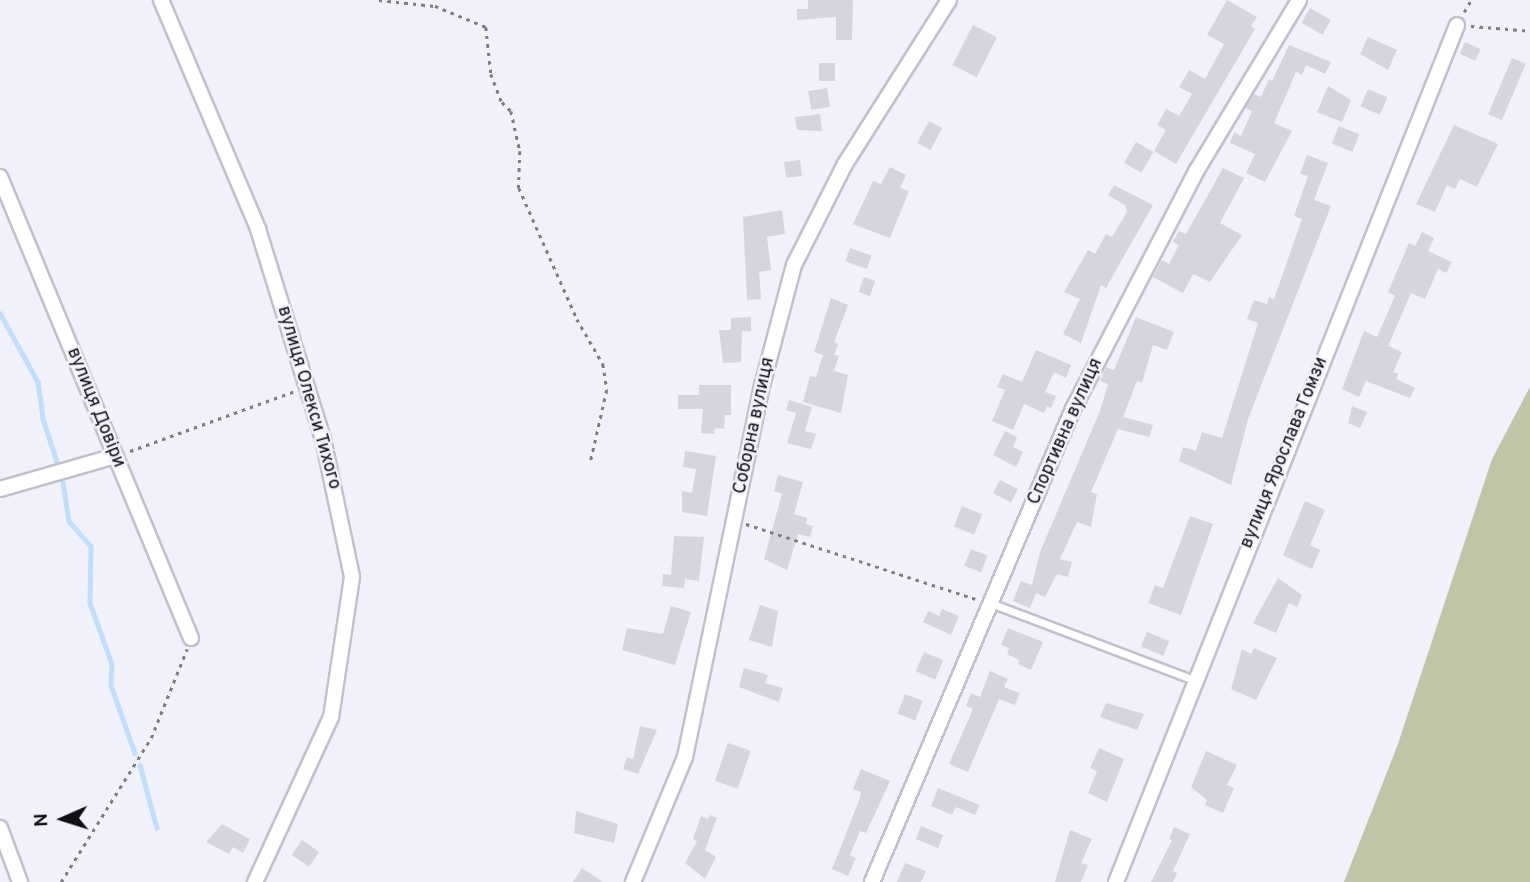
<!DOCTYPE html>
<html>
<head>
<meta charset="utf-8">
<style>
	body { margin:0 }
	#map { position:relative; width:1530px; height:882px; overflow:hidden; background:#f0f1fb; font-family:Overpass,sans-serif }
	div>[style] { position:absolute }
	[style*='--x'] { left:calc(var(--x)*1px); top:calc(var(--y)*1px); width:calc(var(--w)*1px); rotate:calc(var(--a)*1deg) }
	.green>* { inset:0; background:#bfc5a7 }
	.stream>* { height:4.5px; margin:-2.25px; padding:0 2.25px; transform-origin:2.25px; border-radius:2.25px; background:#c1defb }
	.building>* { inset:0; background:#d5d5e0; transform-origin:0 0 }
	.path>* { height:2.5px; margin-top:-1.25px; transform-origin:0; background:repeating-linear-gradient(90deg,#7d7d84 0 3.5px,transparent 0 8.5px) }
	.roads { filter:drop-shadow(2px 0 #c1c1cb) drop-shadow(-2px 0 #c1c1cb) drop-shadow(0 2px #c1c1cb) drop-shadow(0 -2px #c1c1cb) }
	.service>* { height:7px; margin:-3.5px; padding:0 3.5px; transform-origin:3.5px; border-radius:3.5px; background:#fff }
	.minor>* { height:14px; margin:-7px; padding:0 7px; transform-origin:7px; border-radius:7px; background:#fff }
	span { translate:-50% -50%; white-space:nowrap; text-align:center; line-height:1.15; -webkit-text-stroke:5px #f0f1fb; paint-order:stroke }
	.street-label { font-size:18px; color:#101014 }
	.north { position:absolute; left:28px; top:784px; width:70px; height:70px; -webkit-text-stroke:5px #f0f1fb; paint-order:stroke; rotate:267deg; font-size:19px; font-weight:700; line-height:28px; text-align:center; color:#101014 }
	.north::after { content:''; display:block; margin:auto; width:24px; height:32px; background:#101014; clip-path:polygon(50% 0,100% 100%,50% 72%,0 100%) }
</style>
</head>
<body>
<div id="map">
	<div class="green">
		<div style="clip-path:polygon(1530px 387px,1530px 882px,1344px 882px,1398px 744px,1492px 459px)"></div>
	</div>
	<div class="stream">
		<div style="--x:0;--y:313;--w:79;--a:61.2"></div>
		<div style="--x:38;--y:382;--w:37;--a:82"></div>
		<div style="--x:43;--y:419;--w:52;--a:71.9"></div>
		<div style="--x:62;--y:476;--w:46;--a:81.2"></div>
		<div style="--x:69;--y:521;--w:33;--a:49"></div>
		<div style="--x:91;--y:546;--w:57;--a:91"></div>
		<div style="--x:90;--y:603;--w:65;--a:70.2"></div>
		<div style="--x:112;--y:664;--w:21;--a:93"></div>
		<div style="--x:111;--y:685;--w:72;--a:70.6"></div>
		<div style="--x:140;--y:765;--w:65;--a:74.9"></div>
	</div>
	<div class="building">
		<div style="clip-path:polygon(808px 0,853px 0,852px 40px,836px 40px,836px 17px,797px 20px,797px 9px,808px 9px)"></div>
		<div style="clip-path:polygon(1227px 0,1257px 17px,1251px 26px,1255px 29px,1176px 164px,1154px 151px,1166px 130px,1157px 125px,1166px 109px,1179px 116px,1192px 94px,1179px 87px,1189px 70px,1205px 79px,1224px 44px,1207px 35px)"></div>
		<div style="left:1310px;top:8px;width:24px;height:17px;rotate:30deg"></div>
		<div style="left:973px;top:25px;width:27px;height:45px;rotate:27deg"></div>
		<div style="clip-path:polygon(1368px 37px,1397px 50px,1388px 70px,1360px 54px)"></div>
		<div style="left:1465px;top:42px;width:17px;height:13px;rotate:24deg"></div>
		<div style="clip-path:polygon(1289px 45px,1331px 62px,1325px 74px,1306px 65px,1302px 75px,1296px 72px,1274px 123px,1292px 131px,1265px 182px,1246px 173px,1255px 154px,1230px 143px,1234px 132px,1241px 136px,1252px 111px,1245px 108px,1254px 94px,1261px 97px,1269px 79px,1272px 81px)"></div>
		<div style="left:1512px;top:58px;width:15px;height:61px;rotate:23deg"></div>
		<div style="left:819px;top:63px;width:16px;height:18px"></div>
		<div style="clip-path:polygon(1328px 86px,1351px 100px,1342px 122px,1317px 112px)"></div>
		<div style="left:827px;top:88px;width:19px;height:19px;rotate:81deg"></div>
		<div style="left:1368px;top:89px;width:21px;height:19px;rotate:23deg"></div>
		<div style="clip-path:polygon(820px 114px,822px 131px,797px 130px,795px 117px)"></div>
		<div style="left:929px;top:121px;width:15px;height:25px;rotate:28deg"></div>
		<div style="clip-path:polygon(1454px 125px,1498px 144px,1477px 187px,1460px 179px,1455px 189px,1447px 185px,1435px 212px,1416px 204px)"></div>
		<div style="left:1339px;top:126px;width:22px;height:19px;rotate:22deg"></div>
		<div style="left:1136px;top:142px;width:20px;height:24px;rotate:30deg"></div>
		<div style="clip-path:polygon(1307px 155px,1328px 163px,1314px 200px,1331px 206px,1248px 419px,1231px 485px,1179px 461px,1183px 447px,1196px 451px,1202px 432px,1222px 438px,1258px 323px,1247px 319px,1254px 300px,1267px 304px,1269px 297px,1274px 299px,1302px 219px,1294px 216px,1308px 176px,1300px 174px)"></div>
		<div style="left:800px;top:160px;width:16px;height:16px;rotate:83deg"></div>
		<div style="clip-path:polygon(890px 167px,906px 175px,900px 188px,909px 191px,890px 238px,853px 224px,873px 181px,881px 184px)"></div>
		<div style="clip-path:polygon(1223px 168px,1244px 178px,1220px 223px,1242px 235px,1210px 282px,1193px 274px,1183px 293px,1153px 277px,1162px 260px,1169px 264px,1179px 245px,1173px 242px,1179px 231px,1186px 234px)"></div>
		<div style="clip-path:polygon(1114px 185px,1153px 205px,1106px 288px,1101px 285px,1081px 343px,1063px 334px,1080px 299px,1064px 292px,1088px 250px,1095px 254px,1106px 234px,1112px 237px,1127px 212px,1125px 205px,1108px 195px)"></div>
		<div style="clip-path:polygon(782px 210px,785px 234px,767px 237px,771px 270px,759px 272px,761px 299px,747px 300px,743px 217px)"></div>
		<div style="clip-path:polygon(1422px 232px,1434px 238px,1428px 251px,1452px 262px,1446px 273px,1438px 269px,1425px 299px,1411px 293px,1388px 346px,1402px 352px,1393px 372px,1398px 374px,1396px 379px,1415px 388px,1410px 398px,1366px 381px,1359px 397px,1342px 389px,1364px 331px,1377px 337px,1395px 296px,1388px 292px,1409px 243px,1415px 246px)"></div>
		<div style="left:850px;top:248px;width:23px;height:14px;rotate:20deg"></div>
		<div style="left:864px;top:277px;width:12px;height:16px;rotate:20deg"></div>
		<div style="clip-path:polygon(831px 298px,848px 305px,834px 342px,838px 344px,834px 355px,839px 356px,834px 371px,848px 375px,841px 413px,803px 402px,810px 376px,816px 377px,823px 355px,814px 352px)"></div>
		<div style="clip-path:polygon(751px 317px,751px 331px,742px 331px,741px 362px,723px 363px,719px 330px,731px 330px,731px 318px)"></div>
		<div style="clip-path:polygon(1136px 317px,1174px 332px,1167px 350px,1153px 345px,1142px 383px,1137px 381px,1123px 417px,1153px 425px,1149px 437px,1118px 429px,1091px 492px,1097px 494px,1091px 527px,1077px 522px,1060px 559px,1072px 562px,1068px 577px,1057px 574px,1045px 597px,1036px 593px,1030px 608px,1013px 601px,1021px 581px,1032px 585px,1040px 552px,1100px 411px,1108px 384px,1100px 381px,1106px 367px,1114px 370px)"></div>
		<div style="clip-path:polygon(1036px 350px,1071px 365px,1066px 378px,1054px 372px,1045px 392px,1056px 396px,1051px 408px,1047px 406px,1044px 413px,1024px 404px,1013px 430px,992px 421px,1005px 390px,997px 387px,1003px 374px,1022px 382px)"></div>
		<div style="clip-path:polygon(699px 385px,731px 385px,731px 415px,725px 415px,724px 429px,715px 428px,714px 434px,701px 433px,703px 409px,678px 409px,678px 395px,699px 395px)"></div>
		<div style="clip-path:polygon(789px 400px,812px 407px,805px 431px,816px 434px,811px 449px,787px 443px,796px 413px,786px 410px)"></div>
		<div style="clip-path:polygon(1352px 406px,1367px 412px,1360px 428px,1348px 423px)"></div>
		<div style="clip-path:polygon(1005px 431px,1017px 437px,1013px 447px,1023px 452px,1016px 467px,993px 455px)"></div>
		<div style="clip-path:polygon(685px 451px,716px 456px,707px 516px,682px 512px,682px 491px,692px 493px,696px 469px,683px 467px)"></div>
		<div style="clip-path:polygon(778px 475px,803px 482px,794px 514px,807px 518px,806px 524px,813px 526px,810px 537px,798px 534px,787px 570px,764px 559px,782px 494px,774px 491px)"></div>
		<div style="left:1000px;top:480px;width:20px;height:15px;rotate:27deg"></div>
		<div style="clip-path:polygon(1305px 501px,1325px 510px,1310px 545px,1320px 550px,1312px 569px,1283px 555px)"></div>
		<div style="left:962px;top:506px;width:22px;height:22px;rotate:22deg"></div>
		<div style="clip-path:polygon(1190px 516px,1213px 524px,1181px 615px,1148px 603px,1155px 585px,1163px 588px)"></div>
		<div style="clip-path:polygon(674px 536px,704px 537px,699px 581px,685px 579px,684px 588px,662px 586px,663px 574px,671px 575px)"></div>
		<div style="left:971px;top:549px;width:18px;height:18px;rotate:22deg"></div>
		<div style="clip-path:polygon(1278px 578px,1302px 595px,1297px 607px,1289px 603px,1276px 633px,1253px 623px)"></div>
		<div style="clip-path:polygon(760px 605px,778px 611px,772px 647px,749px 640px)"></div>
		<div style="clip-path:polygon(671px 606px,691px 612px,675px 665px,622px 650px,627px 628px,663px 634px)"></div>
		<div style="clip-path:polygon(942px 609px,959px 616px,951px 635px,923px 622px,928px 611px,939px 616px)"></div>
		<div style="clip-path:polygon(1008px 628px,1043px 642px,1031px 670px,1018px 664px,1019px 660px,1007px 654px,1009px 648px,1001px 645px)"></div>
		<div style="left:1147px;top:632px;width:24px;height:16px;rotate:22deg"></div>
		<div style="clip-path:polygon(1254px 648px,1277px 658px,1256px 700px,1231px 689px,1242px 649px,1251px 654px)"></div>
		<div style="left:924px;top:652px;width:21px;height:21px;rotate:23deg"></div>
		<div style="clip-path:polygon(744px 668px,768px 675px,765px 683px,783px 688px,779px 702px,739px 687px)"></div>
		<div style="clip-path:polygon(990px 671px,1008px 679px,1004px 687px,1020px 693px,1015px 705px,999px 699px,968px 772px,949px 764px,973px 709px,966px 706px,971px 693px,980px 697px)"></div>
		<div style="left:905px;top:694px;width:19px;height:21px;rotate:21deg"></div>
		<div style="clip-path:polygon(1106px 703px,1144px 714px,1137px 730px,1100px 717px)"></div>
		<div style="clip-path:polygon(640px 726px,657px 730px,638px 774px,623px 769px,627px 757px,633px 759px)"></div>
		<div style="left:728px;top:743px;width:24px;height:40px;rotate:19deg"></div>
		<div style="clip-path:polygon(1099px 748px,1124px 759px,1107px 802px,1088px 793px,1097px 771px,1090px 768px)"></div>
		<div style="clip-path:polygon(1206px 751px,1237px 765px,1227px 785px,1234px 788px,1223px 813px,1205px 805px,1207px 800px,1191px 787px)"></div>
		<div style="clip-path:polygon(861px 769px,890px 781px,866px 833px,860px 831px,850px 855px,856px 858px,848px 876px,832px 869px,860px 798px,861px 792px,853px 789px)"></div>
		<div style="clip-path:polygon(938px 788px,980px 805px,975px 815px,956px 807px,952px 815px,931px 806px)"></div>
		<div style="clip-path:polygon(576px 811px,618px 824px,614px 843px,574px 833px)"></div>
		<div style="clip-path:polygon(710px 815px,717px 818px,705px 850px,716px 857px,705px 879px,685px 863px,697px 841px,693px 839px,701px 816px,708px 819px)"></div>
		<div style="clip-path:polygon(222px 824px,250px 839px,243px 853px,233px 847px,229px 854px,206px 842px)"></div>
		<div style="left:921px;top:826px;width:24px;height:14px;rotate:22deg"></div>
		<div style="clip-path:polygon(1174px 827px,1190px 834px,1173px 871px,1177px 873px,1173px 882px,1151px 882px,1172px 840px,1169px 839px)"></div>
		<div style="clip-path:polygon(1070px 830px,1092px 839px,1081px 863px,1088px 865px,1081px 882px,1055px 882px)"></div>
		<div style="left:302px;top:840px;width:21px;height:18px;rotate:35deg"></div>
		<div style="clip-path:polygon(905px 863px,926px 871px,921px 882px,897px 882px)"></div>
		<div style="clip-path:polygon(582px 868px,603px 882px,573px 882px)"></div>
	</div>
	<div class="path">
		<div style="--x:379;--y:0;--w:56;--a:6.1"></div>
		<div style="--x:435;--y:6;--w:55;--a:22.4"></div>
		<div style="--x:486;--y:27;--w:47;--a:83.9"></div>
		<div style="--x:491;--y:74;--w:30;--a:69"></div>
		<div style="--x:502;--y:102;--w:13;--a:45"></div>
		<div style="--x:511;--y:111;--w:41;--a:77.3"></div>
		<div style="--x:520;--y:151;--w:37;--a:92"></div>
		<div style="--x:519;--y:188;--w:143;--a:66.1"></div>
		<div style="--x:577;--y:319;--w:52;--a:60"></div>
		<div style="--x:603;--y:364;--w:26;--a:81"></div>
		<div style="--x:607;--y:390;--w:72;--a:102.9"></div>
		<div style="--x:1464;--y:12;--w:14;--a:-60"></div>
		<div style="--x:1471;--y:26;--w:59;--a:4.8"></div>
		<div style="--x:130;--y:451;--w:176;--a:-20"></div>
		<div style="--x:746;--y:524;--w:242;--a:18.1"></div>
		<div style="--x:61;--y:882;--w:170;--a:-58"></div>
		<div style="--x:151;--y:738;--w:96;--a:-68"></div>
	</div>
	<div class="roads">
		<div class="service">
			<div style="--x:993;--y:604;--w:215;--a:20.7"></div>
		</div>
		<div class="minor">
			<div style="--x:161;--y:0;--w:249;--a:67"></div>
			<div style="--x:258;--y:229;--w:220;--a:72.8"></div>
			<div style="--x:323;--y:439;--w:141;--a:78.1"></div>
			<div style="--x:352;--y:577;--w:142;--a:98.5"></div>
			<div style="--x:331;--y:717;--w:182;--a:114.7"></div>
			<div style="--x:0;--y:177;--w:499;--a:67.5"></div>
			<div style="--x:0;--y:489;--w:120;--a:-16"></div>
			<div style="--x:0;--y:828;--w:58;--a:69.7"></div>
			<div style="--x:633;--y:882;--w:135;--a:-67.4"></div>
			<div style="--x:685;--y:757;--w:379;--a:-78.3"></div>
			<div style="--x:762;--y:386;--w:125;--a:-75.2"></div>
			<div style="--x:794;--y:265;--w:113;--a:-63.2"></div>
			<div style="--x:845;--y:164;--w:194;--a:-57.6"></div>
			<div style="--x:872;--y:882;--w:514;--a:-66.98"></div>
			<div style="--x:1073;--y:409;--w:269;--a:-62.6"></div>
			<div style="--x:1197;--y:170;--w:198;--a:-59"></div>
			<div style="--x:1116;--y:882;--w:922;--a:-68.3"></div>
		</div>
	</div>
	<div class="street-label">
		<span style="left:308px;top:398px;rotate:74deg">вулиця Олекси Тихого</span>
		<span style="left:95px;top:408px;rotate:68deg">вулиця Довіри</span>
		<span style="left:755px;top:426px;rotate:-78deg">Соборна вулиця</span>
		<span style="left:1066px;top:432px;rotate:-66deg">Спортивна вулиця</span>
		<span style="left:1285px;top:453px;rotate:-68deg">вулиця Ярослава Гомзи</span>
	</div>
	<div class="north">N</div>
</div>
</body>
</html>
